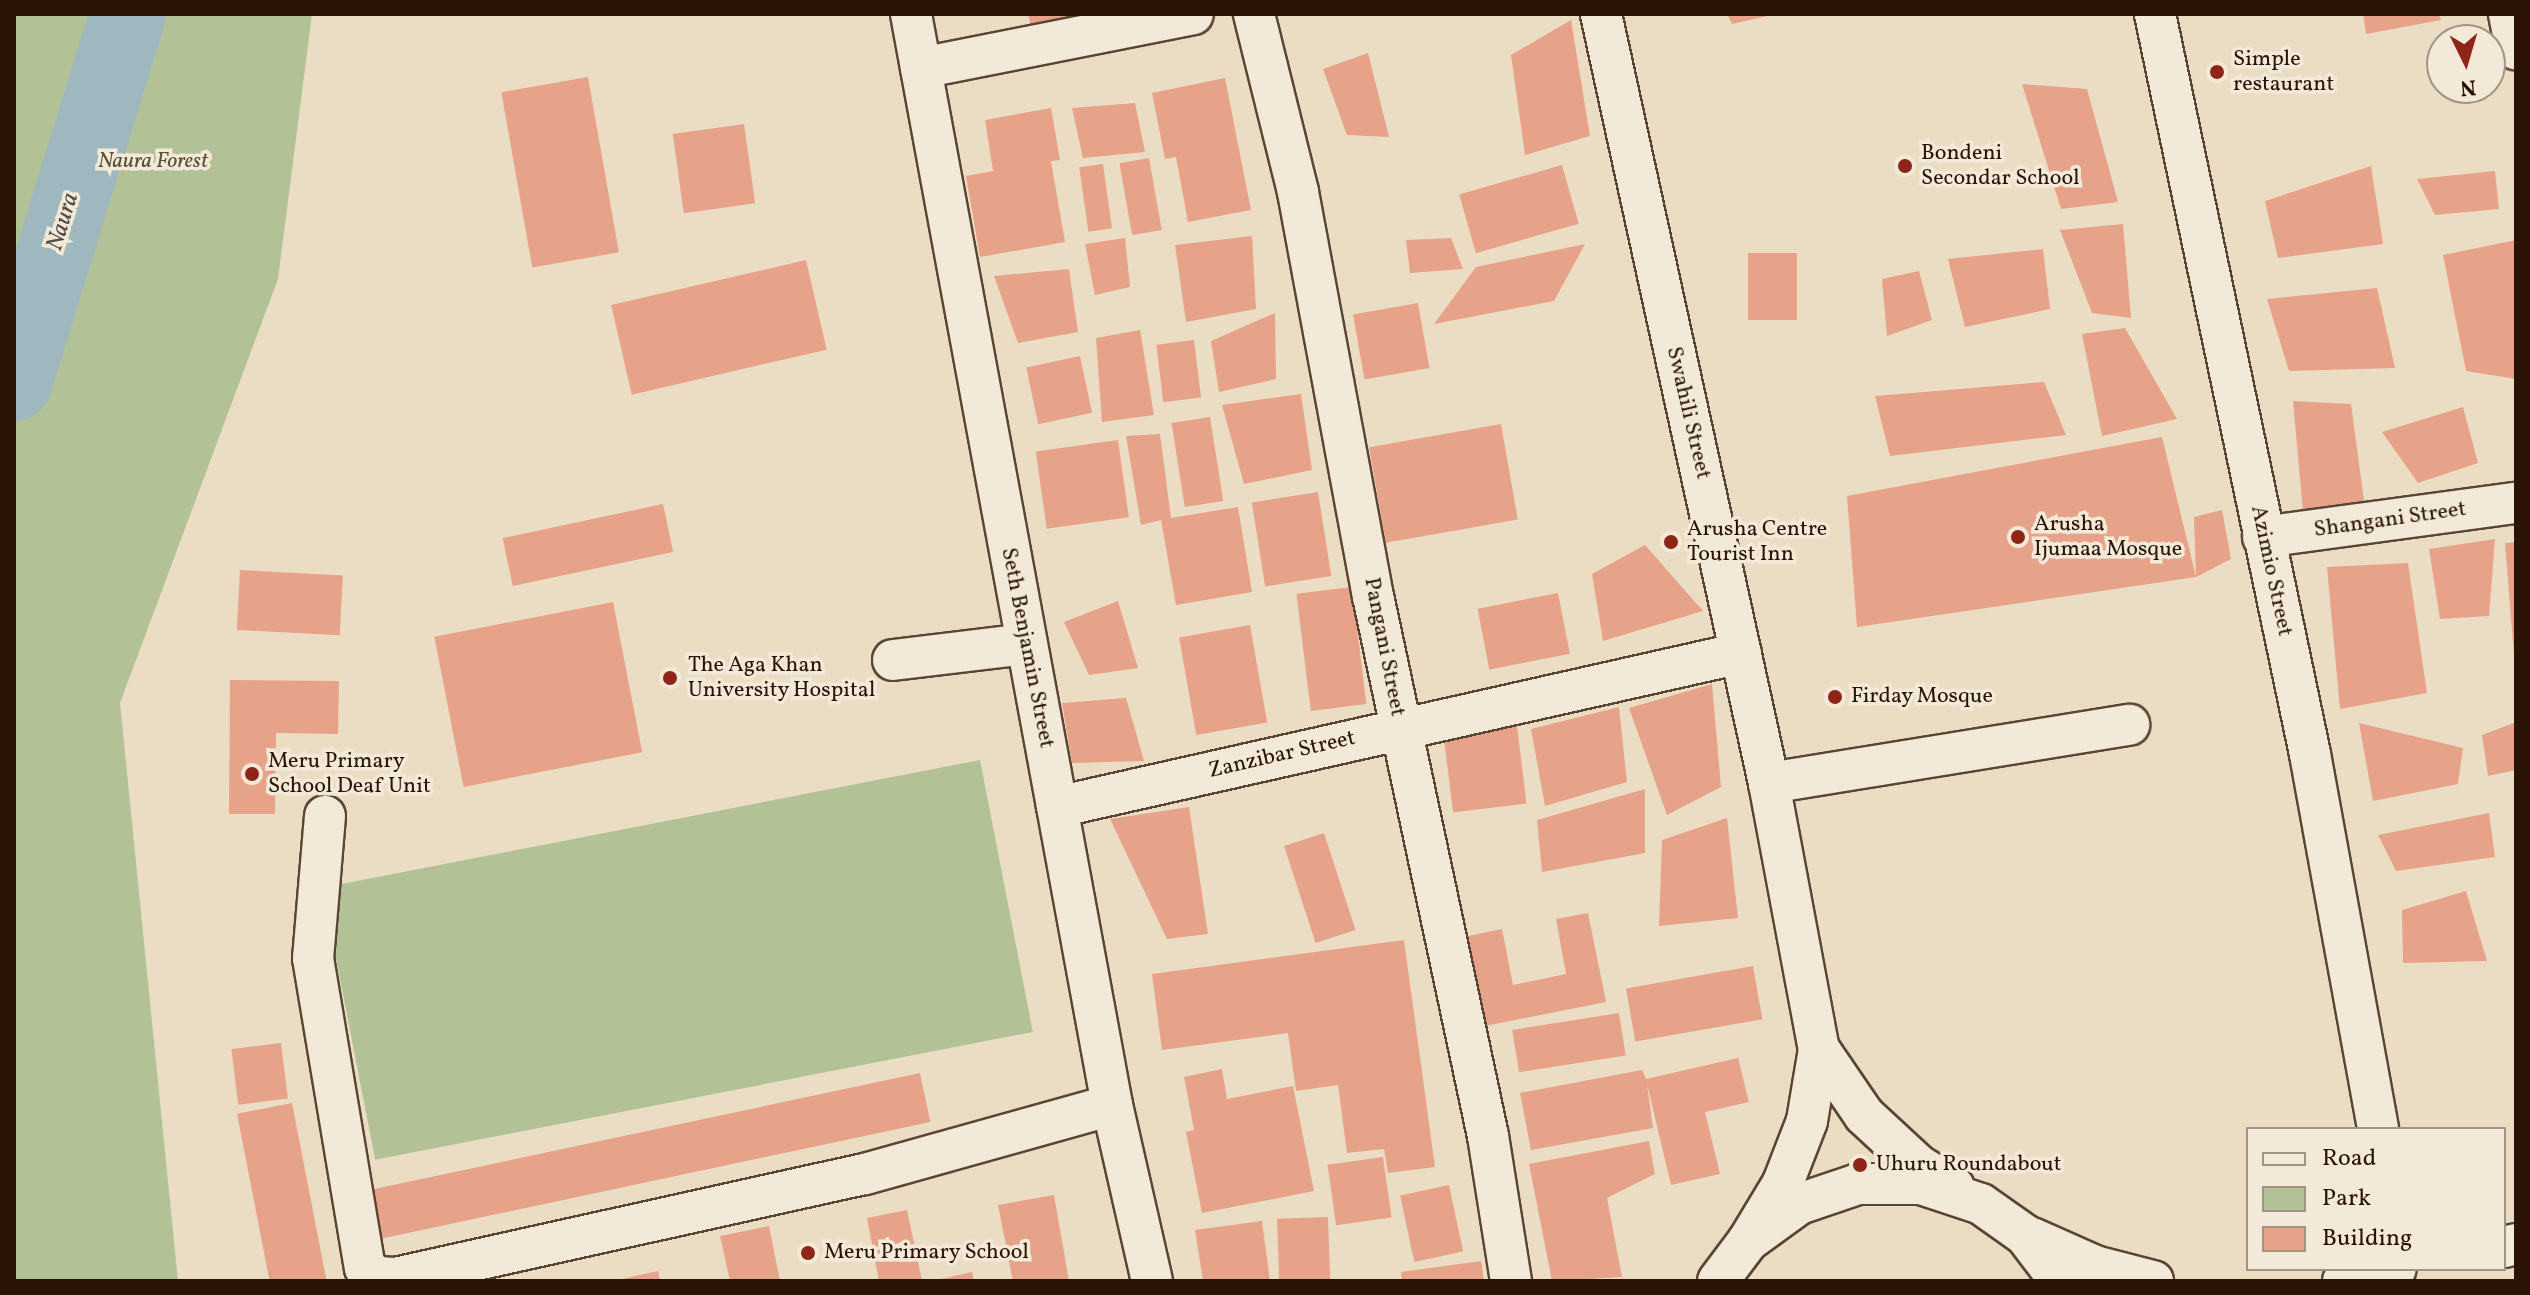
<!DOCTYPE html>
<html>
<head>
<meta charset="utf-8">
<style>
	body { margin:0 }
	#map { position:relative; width:2530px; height:1295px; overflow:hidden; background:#ebddc3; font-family:Vollkorn,serif }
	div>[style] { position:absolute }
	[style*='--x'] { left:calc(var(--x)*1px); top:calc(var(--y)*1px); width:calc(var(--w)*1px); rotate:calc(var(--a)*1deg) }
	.green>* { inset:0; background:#b3c296; transform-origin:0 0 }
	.river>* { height:76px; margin:-38px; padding:0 38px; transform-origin:38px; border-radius:38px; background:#9fb8bf }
	.building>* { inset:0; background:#e7a38a; transform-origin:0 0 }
	.roads { filter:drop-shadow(2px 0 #5a4534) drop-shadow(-2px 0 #5a4534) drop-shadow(0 2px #5a4534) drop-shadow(0 -2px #5a4534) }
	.minor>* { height:40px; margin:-20px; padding:0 20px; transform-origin:20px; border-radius:20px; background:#f2e9d8 }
	.dots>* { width:22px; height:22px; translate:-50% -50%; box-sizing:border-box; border:4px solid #f2e9d8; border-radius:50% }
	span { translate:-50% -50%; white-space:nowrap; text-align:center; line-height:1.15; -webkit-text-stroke:7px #f2e9d8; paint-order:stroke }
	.poi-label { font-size:22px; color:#2a1205 }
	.left { translate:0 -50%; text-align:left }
	.park-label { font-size:22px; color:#5a5038; font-style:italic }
	.street-label { font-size:22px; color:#2a1205 }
	.water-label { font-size:24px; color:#534c46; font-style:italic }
	.frame { position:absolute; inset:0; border:16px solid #2a1205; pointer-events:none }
	.legend { position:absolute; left:2246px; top:1127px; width:260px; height:144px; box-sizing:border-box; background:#f2e9d8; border:2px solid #a29384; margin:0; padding:10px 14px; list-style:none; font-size:24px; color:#2a1205 }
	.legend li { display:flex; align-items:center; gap:16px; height:40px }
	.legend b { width:40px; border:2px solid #a29384 }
	.north { position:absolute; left:2426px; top:24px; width:80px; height:80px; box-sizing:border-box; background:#f2e9d8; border:2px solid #a29384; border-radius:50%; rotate:175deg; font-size:22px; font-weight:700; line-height:32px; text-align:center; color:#2a1205 }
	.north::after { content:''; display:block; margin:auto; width:28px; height:36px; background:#8f2418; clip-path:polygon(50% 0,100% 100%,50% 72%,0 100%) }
</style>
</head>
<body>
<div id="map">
	<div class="green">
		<div style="clip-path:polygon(14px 14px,312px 14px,278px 279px,120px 703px,178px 1281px,14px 1281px)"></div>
		<div style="left:980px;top:760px;width:277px;height:670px;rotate:79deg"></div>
	</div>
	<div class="river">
		<div style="--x:14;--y:383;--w:386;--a:-72.8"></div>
	</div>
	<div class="building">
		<div style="clip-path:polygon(1028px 14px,1105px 14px,1032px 31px)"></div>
		<div style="clip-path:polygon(1727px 14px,1772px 14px,1772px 15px,1732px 24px)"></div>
		<div style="clip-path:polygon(2363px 14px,2439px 14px,2441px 20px,2366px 34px)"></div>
		<div style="clip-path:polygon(1571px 20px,1590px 136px,1525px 155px,1511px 55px)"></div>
		<div style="clip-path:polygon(1368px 53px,1389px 137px,1347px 135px,1323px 69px)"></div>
		<div style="left:588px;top:77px;width:178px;height:88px;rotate:80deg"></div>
		<div style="clip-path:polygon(1225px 78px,1251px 210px,1188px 222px,1176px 157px,1165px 159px,1152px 93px)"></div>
		<div style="clip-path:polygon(2022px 84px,2087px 89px,2118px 202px,2061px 209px)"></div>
		<div style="clip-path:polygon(1135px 103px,1145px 152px,1083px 158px,1072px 108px)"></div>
		<div style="clip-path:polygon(1051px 108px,1060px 160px,1051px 161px,1065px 242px,980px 257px,966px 176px,993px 171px,985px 120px)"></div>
		<div style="left:744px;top:124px;width:80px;height:72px;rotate:82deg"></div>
		<div style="left:1149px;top:158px;width:73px;height:30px;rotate:80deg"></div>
		<div style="left:1103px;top:164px;width:65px;height:24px;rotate:82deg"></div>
		<div style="left:1562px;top:165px;width:61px;height:107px;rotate:74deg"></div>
		<div style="clip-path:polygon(2371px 166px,2383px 244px,2278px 258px,2265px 201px)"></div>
		<div style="clip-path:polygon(2495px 171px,2499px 209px,2435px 215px,2417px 179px)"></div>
		<div style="clip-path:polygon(2123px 224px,2131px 318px,2092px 313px,2060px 230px)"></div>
		<div style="clip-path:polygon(1252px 236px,1256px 309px,1186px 322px,1175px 245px)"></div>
		<div style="clip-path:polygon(1125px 238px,1130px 287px,1095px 295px,1085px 244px)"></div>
		<div style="clip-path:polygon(1451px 238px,1463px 269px,1410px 273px,1406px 240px)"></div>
		<div style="clip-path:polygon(2516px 240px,2516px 379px,2466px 371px,2443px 255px)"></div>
		<div style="clip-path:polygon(1585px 244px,1554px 301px,1434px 324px,1476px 267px)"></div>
		<div style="clip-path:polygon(2043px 249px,2050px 309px,1965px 327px,1948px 259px)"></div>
		<div style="left:1748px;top:253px;width:49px;height:67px"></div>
		<div style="left:806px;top:260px;width:92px;height:200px;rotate:77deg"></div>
		<div style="clip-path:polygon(1069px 269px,1078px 332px,1018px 343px,994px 276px)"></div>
		<div style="clip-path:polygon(1919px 271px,1932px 320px,1887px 336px,1882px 279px)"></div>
		<div style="clip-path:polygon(2377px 288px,2395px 368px,2289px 371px,2267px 299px)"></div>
		<div style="left:1418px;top:303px;width:66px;height:66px;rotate:80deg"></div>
		<div style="clip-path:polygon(1275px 313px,1276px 379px,1219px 392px,1211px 341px)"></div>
		<div style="clip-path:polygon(2125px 328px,2177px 419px,2102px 436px,2082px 334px)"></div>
		<div style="clip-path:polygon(1140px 330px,1154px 415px,1102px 422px,1096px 338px)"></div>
		<div style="left:1194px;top:340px;width:58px;height:38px;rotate:83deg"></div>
		<div style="left:1080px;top:356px;width:58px;height:55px;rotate:78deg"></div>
		<div style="clip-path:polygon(2044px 382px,2066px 435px,1890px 456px,1875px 396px)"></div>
		<div style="clip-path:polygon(1301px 394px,1312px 470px,1244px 484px,1222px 405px)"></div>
		<div style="clip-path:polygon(2293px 401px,2351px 404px,2364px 501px,2303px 512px)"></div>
		<div style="clip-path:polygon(2463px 407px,2478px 463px,2418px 483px,2382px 432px)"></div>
		<div style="left:1210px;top:417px;width:85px;height:39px;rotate:81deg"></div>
		<div style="left:1501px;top:424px;width:97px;height:134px;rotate:80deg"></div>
		<div style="clip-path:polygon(1160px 434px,1171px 518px,1238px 507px,1252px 592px,1176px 605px,1161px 520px,1141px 525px,1126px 436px)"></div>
		<div style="clip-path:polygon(2162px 437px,2196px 577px,1857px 627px,1847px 496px)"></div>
		<div style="left:1118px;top:440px;width:78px;height:83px;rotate:82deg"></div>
		<div style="left:1318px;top:492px;width:85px;height:67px;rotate:81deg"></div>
		<div style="left:663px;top:504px;width:49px;height:164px;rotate:78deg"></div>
		<div style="clip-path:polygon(2222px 510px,2231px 559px,2196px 577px,2194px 517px)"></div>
		<div style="clip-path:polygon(2495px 539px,2489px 616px,2440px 619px,2429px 549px)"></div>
		<div style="clip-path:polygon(2516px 542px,2516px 656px,2514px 656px,2505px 543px)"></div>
		<div style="clip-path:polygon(1645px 545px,1703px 611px,1603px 641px,1592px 574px)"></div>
		<div style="clip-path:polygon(2408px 563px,2427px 693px,2340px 709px,2327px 567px)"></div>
		<div style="left:240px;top:570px;width:103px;height:60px;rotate:3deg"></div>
		<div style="left:1352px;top:587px;width:118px;height:56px;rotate:83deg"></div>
		<div style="left:1558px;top:593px;width:62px;height:82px;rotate:79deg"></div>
		<div style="clip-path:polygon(1118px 601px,1138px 668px,1089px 675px,1064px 622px)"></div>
		<div style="left:613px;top:602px;width:153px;height:182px;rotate:79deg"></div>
		<div style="left:1250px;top:625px;width:99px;height:72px;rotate:80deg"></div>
		<div style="clip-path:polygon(230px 680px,339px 681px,338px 734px,276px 733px,275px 814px,229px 814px)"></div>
		<div style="clip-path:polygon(1712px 684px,1721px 787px,1667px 815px,1629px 708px)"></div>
		<div style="clip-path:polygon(1126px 698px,1144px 761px,1072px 763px,1062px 703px)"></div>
		<div style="clip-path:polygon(1619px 707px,1627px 782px,1545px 806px,1531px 729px)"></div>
		<div style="clip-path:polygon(2516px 722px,2516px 770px,2488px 776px,2482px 735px)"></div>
		<div style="clip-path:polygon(2359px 723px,2463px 748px,2458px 784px,2373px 801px)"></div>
		<div style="left:1517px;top:726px;width:78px;height:74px;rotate:83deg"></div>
		<div style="clip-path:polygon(1645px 789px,1645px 853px,1542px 872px,1537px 820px)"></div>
		<div style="clip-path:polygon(1189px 807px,1208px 934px,1167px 939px,1110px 819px)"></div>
		<div style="clip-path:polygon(2489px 813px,2495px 857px,2396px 871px,2378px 835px)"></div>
		<div style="clip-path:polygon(1727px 818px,1738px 918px,1659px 926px,1662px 840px)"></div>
		<div style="left:1324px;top:833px;width:102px;height:42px;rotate:72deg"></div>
		<div style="clip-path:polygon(2466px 891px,2487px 961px,2403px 963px,2402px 910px)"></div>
		<div style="clip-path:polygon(1588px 913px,1606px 1002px,1485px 1026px,1468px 936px,1502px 929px,1513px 985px,1566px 974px,1556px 919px)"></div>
		<div style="clip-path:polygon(1404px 940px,1435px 1167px,1388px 1173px,1384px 1149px,1347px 1153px,1338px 1085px,1296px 1091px,1288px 1033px,1162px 1050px,1152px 974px)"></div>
		<div style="left:1753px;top:966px;width:54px;height:129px;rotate:80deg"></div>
		<div style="left:1619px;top:1013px;width:43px;height:108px;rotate:81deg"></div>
		<div style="left:281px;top:1043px;width:56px;height:50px;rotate:83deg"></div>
		<div style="clip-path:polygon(1738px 1058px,1749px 1102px,1705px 1112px,1720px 1174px,1671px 1185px,1647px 1084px,1653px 1128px,1531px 1150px,1520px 1093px,1642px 1070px,1646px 1079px)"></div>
		<div style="clip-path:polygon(1222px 1069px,1227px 1099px,1293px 1086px,1314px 1191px,1202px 1213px,1186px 1132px,1194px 1130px,1184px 1077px)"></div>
		<div style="left:920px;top:1073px;width:50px;height:575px;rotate:78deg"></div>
		<div style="left:292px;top:1103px;width:181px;height:56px;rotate:79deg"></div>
		<div style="clip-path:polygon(1649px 1141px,1655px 1174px,1607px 1198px,1622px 1277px,1552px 1281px,1529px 1164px)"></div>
		<div style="left:1383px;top:1157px;width:61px;height:56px;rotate:82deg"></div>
		<div style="left:1449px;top:1185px;width:68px;height:50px;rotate:78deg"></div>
		<div style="clip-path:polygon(1054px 1195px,1069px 1281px,1013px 1281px,998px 1205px)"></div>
		<div style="clip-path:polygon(907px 1210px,922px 1281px,879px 1281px,867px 1218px)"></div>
		<div style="left:1328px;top:1217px;width:64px;height:51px;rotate:88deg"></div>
		<div style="clip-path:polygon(1262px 1221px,1270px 1281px,1203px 1281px,1195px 1230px)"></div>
		<div style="clip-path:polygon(769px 1226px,780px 1281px,730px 1281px,720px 1236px)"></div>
		<div style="clip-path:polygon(1481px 1261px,1484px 1281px,1402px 1281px,1401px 1272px)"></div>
		<div style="clip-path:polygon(658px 1271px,660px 1281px,617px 1281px,617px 1280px)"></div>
		<div style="clip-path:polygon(972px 1272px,974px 1281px,936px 1281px,936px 1280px)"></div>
	</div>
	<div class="roads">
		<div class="minor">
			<div style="--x:911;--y:14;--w:1109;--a:79.56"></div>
			<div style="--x:1112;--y:1105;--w:180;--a:77.2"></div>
			<div style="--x:1254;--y:14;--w:183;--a:76.1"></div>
			<div style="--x:1298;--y:192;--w:411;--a:79.5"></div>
			<div style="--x:1373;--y:596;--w:552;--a:77.98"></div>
			<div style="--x:1488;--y:1136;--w:147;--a:81"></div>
			<div style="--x:1601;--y:14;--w:787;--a:77.68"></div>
			<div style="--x:1769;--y:783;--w:271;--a:79.4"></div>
			<div style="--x:1819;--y:1049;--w:73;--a:99.5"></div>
			<div style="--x:1807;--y:1121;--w:66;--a:111.2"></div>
			<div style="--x:1783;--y:1183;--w:68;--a:121.1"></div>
			<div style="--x:2155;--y:14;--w:756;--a:78.17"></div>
			<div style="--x:2310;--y:754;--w:381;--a:79.7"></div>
			<div style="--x:2509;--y:14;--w:36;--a:79"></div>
			<div style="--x:921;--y:68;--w:277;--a:-11.2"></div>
			<div style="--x:2263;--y:537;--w:255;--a:-7.7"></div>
			<div style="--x:893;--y:660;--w:133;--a:-6.9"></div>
			<div style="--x:1769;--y:783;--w:365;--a:-9.2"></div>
			<div style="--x:1057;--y:807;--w:701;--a:-12.69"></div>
			<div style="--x:325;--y:816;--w:143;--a:94.8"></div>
			<div style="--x:313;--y:958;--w:314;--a:80.5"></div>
			<div style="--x:365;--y:1268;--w:16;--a:35"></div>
			<div style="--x:378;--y:1277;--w:17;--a:3"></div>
			<div style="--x:395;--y:1278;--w:481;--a:-12.5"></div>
			<div style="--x:865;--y:1174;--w:256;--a:-15.6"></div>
			<div style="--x:1819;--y:1049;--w:80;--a:55.7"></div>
			<div style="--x:1864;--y:1115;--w:74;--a:42.8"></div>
			<div style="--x:1918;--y:1165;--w:42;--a:31.4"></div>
			<div style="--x:2032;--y:1238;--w:69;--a:24"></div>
			<div style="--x:2095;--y:1266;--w:60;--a:14.5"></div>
			<div style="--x:2504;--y:1247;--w:12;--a:-14"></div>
			<div style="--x:1718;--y:1281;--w:50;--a:-53.1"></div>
			<div style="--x:1748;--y:1241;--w:63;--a:-36"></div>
			<div style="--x:1799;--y:1204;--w:62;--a:-18.7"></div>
			<div style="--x:1858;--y:1184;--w:63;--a:0"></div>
			<div style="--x:1921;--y:1184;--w:63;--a:18.4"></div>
			<div style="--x:1981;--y:1204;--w:54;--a:35.2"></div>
			<div style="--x:2025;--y:1235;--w:58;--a:52.7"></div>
			<div style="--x:2343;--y:1281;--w:54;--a:-12.8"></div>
		</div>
	</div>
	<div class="dots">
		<div style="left:2217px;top:72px;background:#8f2418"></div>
		<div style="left:1905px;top:166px;background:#8f2418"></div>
		<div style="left:2018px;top:537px;background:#8f2418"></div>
		<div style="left:1671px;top:542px;background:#8f2418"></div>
		<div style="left:670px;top:678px;background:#8f2418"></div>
		<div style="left:1835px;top:697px;background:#8f2418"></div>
		<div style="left:252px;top:774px;background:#8f2418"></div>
		<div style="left:1860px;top:1165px;background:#8f2418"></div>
		<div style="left:808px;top:1253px;background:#8f2418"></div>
	</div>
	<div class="poi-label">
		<span class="left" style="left:2233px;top:72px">Simple<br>restaurant</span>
		<span class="left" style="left:1921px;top:166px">Bondeni<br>Secondar School</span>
		<span class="left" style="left:2034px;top:537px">Arusha<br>Ijumaa Mosque</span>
		<span class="left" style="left:1687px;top:542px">Arusha Centre<br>Tourist Inn</span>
		<span class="left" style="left:688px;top:678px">The Aga Khan<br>University Hospital</span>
		<span class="left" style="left:1851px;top:697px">Firday Mosque</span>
		<span class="left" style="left:268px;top:774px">Meru Primary<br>School Deaf Unit</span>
		<span class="left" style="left:1876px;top:1165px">Uhuru Roundabout</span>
		<span class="left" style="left:824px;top:1253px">Meru Primary School</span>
	</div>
	<div class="park-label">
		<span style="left:153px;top:162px">Naura Forest</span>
	</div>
	<div class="street-label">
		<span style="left:1688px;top:413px;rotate:77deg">Swahili Street</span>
		<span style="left:2390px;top:520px;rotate:-8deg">Shangani Street</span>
		<span style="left:2271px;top:571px;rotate:78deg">Azimio Street</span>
		<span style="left:1384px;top:647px;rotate:79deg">Pangani Street</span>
		<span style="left:1027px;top:648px;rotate:79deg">Seth Benjamin Street</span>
		<span style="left:1282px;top:755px;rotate:-13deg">Zanzibar Street</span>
	</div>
	<div class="water-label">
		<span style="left:64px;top:222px;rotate:-73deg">Naura</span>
	</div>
	<div class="frame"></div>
	<ul class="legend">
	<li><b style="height:10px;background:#f2e9d8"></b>Road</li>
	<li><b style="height:22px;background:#b3c296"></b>Park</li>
	<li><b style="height:22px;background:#e7a38a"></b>Building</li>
	</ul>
	<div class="north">N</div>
</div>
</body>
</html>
